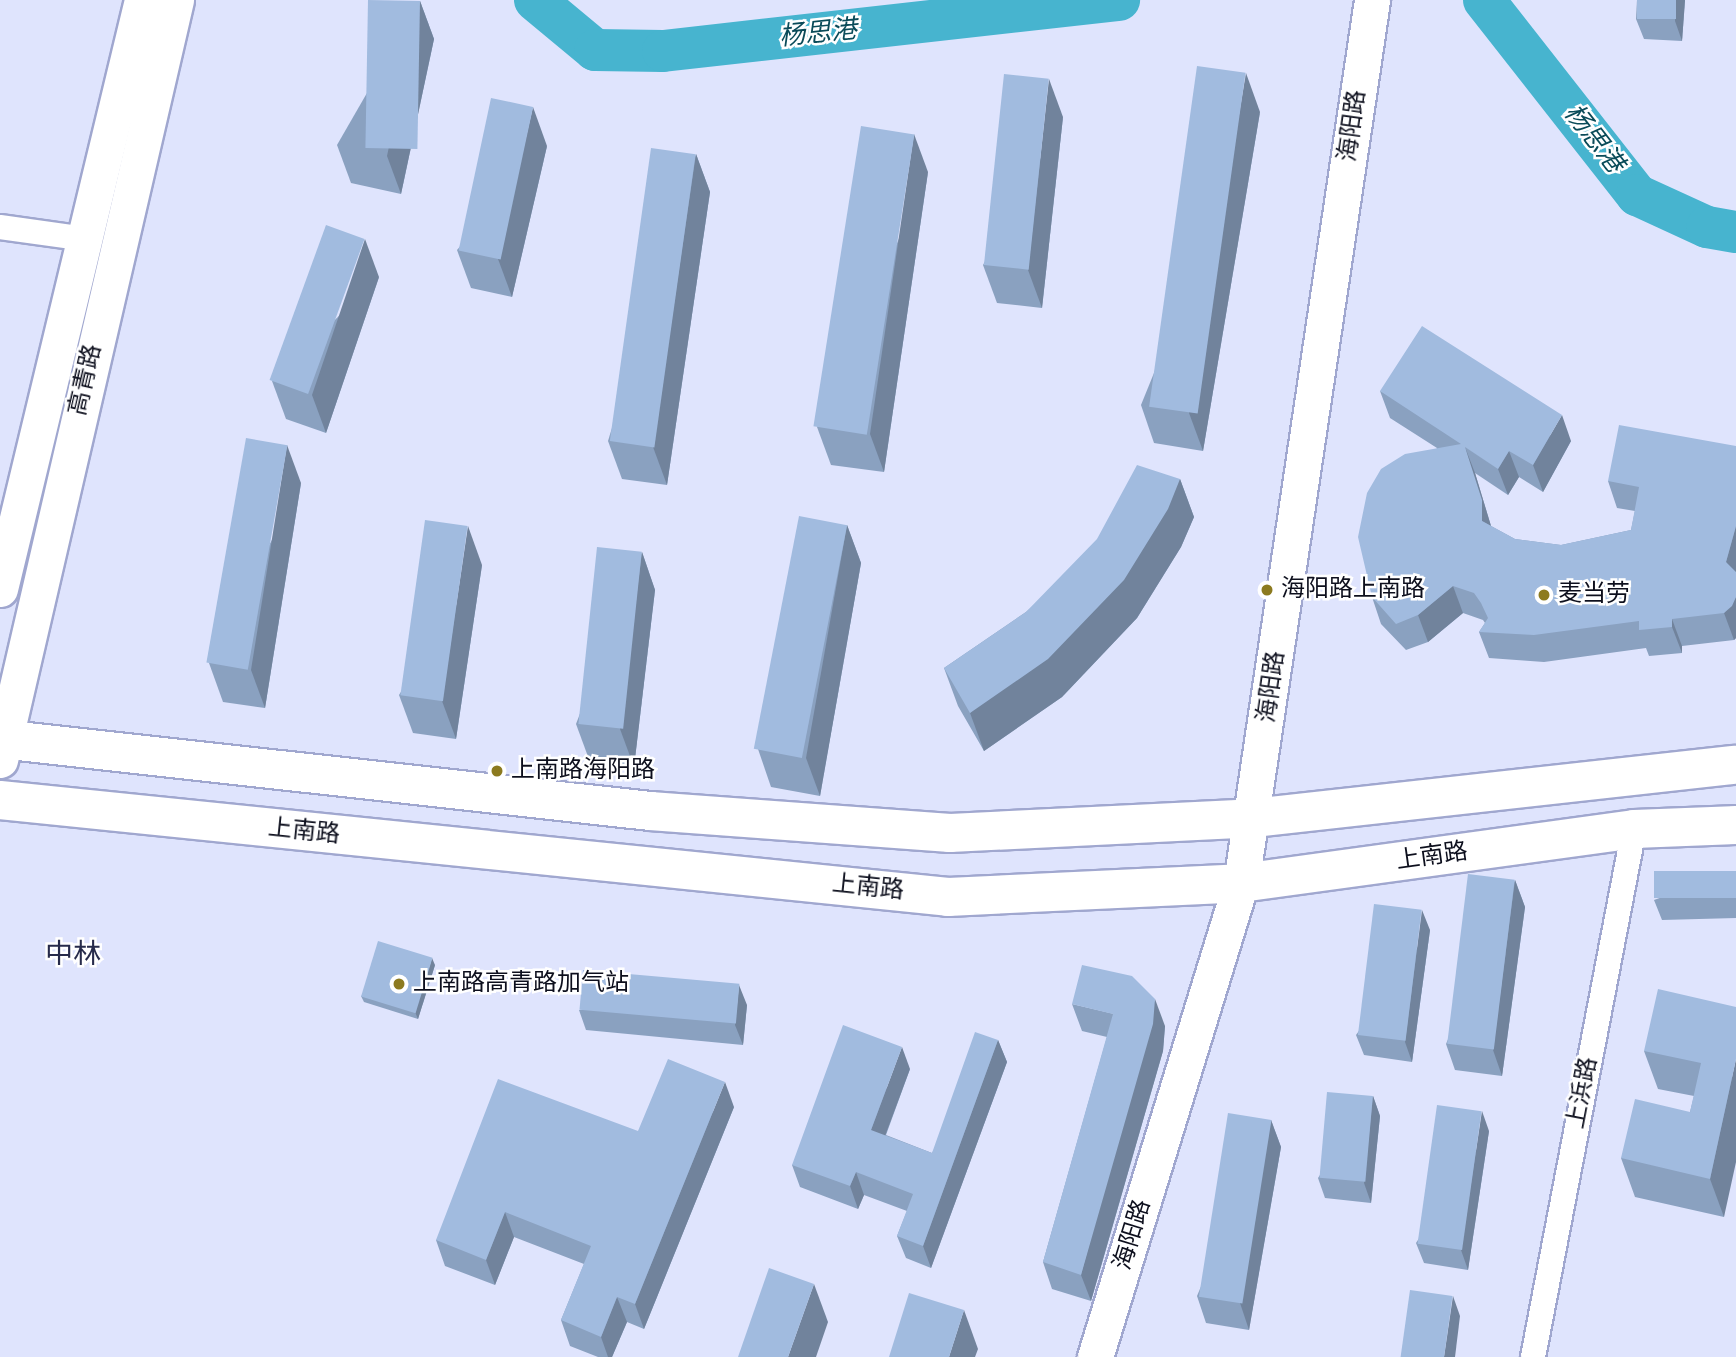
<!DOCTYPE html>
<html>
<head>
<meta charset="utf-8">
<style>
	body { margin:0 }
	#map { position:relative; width:1736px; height:1357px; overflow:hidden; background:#dfe4fd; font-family:Spectral,"Noto Sans SC",serif }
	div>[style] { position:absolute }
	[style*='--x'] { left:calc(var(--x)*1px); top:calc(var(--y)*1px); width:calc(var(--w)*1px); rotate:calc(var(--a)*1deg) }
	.river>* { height:42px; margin:-21px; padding:0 21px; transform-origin:21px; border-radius:21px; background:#47b4cf }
	.roads { filter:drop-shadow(2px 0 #a0a7cf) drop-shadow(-2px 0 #a0a7cf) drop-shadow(0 2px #a0a7cf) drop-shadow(0 -2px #a0a7cf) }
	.street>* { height:24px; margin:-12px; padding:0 12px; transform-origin:12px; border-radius:12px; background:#fff }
	.secondary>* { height:35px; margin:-17.5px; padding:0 17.5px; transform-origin:17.5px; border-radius:17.5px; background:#fff }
	.primary>* { height:38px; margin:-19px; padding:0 19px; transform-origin:19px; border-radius:19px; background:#fff }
	.wall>* { inset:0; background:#8aa1c0 }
	.shaded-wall>* { inset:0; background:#71839c }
	.building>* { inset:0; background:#a1bbdf; transform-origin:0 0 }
	.dots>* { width:19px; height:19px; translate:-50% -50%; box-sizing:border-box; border:4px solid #fff; border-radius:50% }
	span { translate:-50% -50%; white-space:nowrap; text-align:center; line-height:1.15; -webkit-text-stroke:5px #fff; paint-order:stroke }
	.street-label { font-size:24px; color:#0d0f1d }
	.poi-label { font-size:24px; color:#0d0f1d }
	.left { translate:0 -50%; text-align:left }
	.water-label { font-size:26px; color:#0a4b59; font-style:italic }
	.quarter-label { font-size:28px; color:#272b4b }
</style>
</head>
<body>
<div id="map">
	<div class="river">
		<div style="--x:535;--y:0;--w:78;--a:39.8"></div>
		<div style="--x:595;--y:50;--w:68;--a:0.8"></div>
		<div style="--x:663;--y:51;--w:459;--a:-6.4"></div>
		<div style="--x:1484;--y:0;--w:248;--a:51.9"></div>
		<div style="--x:1637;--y:195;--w:77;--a:24.6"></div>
		<div style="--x:1707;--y:227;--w:29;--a:10"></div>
	</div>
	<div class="roads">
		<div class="street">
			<div style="--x:0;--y:227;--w:86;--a:8"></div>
			<div style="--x:1533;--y:1357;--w:538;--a:-79.17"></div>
		</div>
		<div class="secondary">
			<div style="--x:0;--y:589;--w:606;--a:-76.45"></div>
			<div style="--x:0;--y:760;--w:780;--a:-76.96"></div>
			<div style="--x:1095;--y:1357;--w:496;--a:-72.9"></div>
			<div style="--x:1241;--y:883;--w:893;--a:-81.56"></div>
		</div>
		<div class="primary">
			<div style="--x:0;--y:739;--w:654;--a:6.32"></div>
			<div style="--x:650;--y:811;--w:301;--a:4.2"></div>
			<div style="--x:950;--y:833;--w:303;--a:-2.8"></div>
			<div style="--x:1253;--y:818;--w:486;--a:-6.3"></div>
			<div style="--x:0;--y:800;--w:953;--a:5.84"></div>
			<div style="--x:948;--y:897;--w:293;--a:-2.7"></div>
			<div style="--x:1241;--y:883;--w:397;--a:-7.8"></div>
			<div style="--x:1634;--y:829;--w:102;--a:-2.2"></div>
		</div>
	</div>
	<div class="wall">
		<div style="clip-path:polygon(1637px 0,1685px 0,1682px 41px,1644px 39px,1636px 19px)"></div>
		<div style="clip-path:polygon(420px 1px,434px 39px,401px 194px,351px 183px,337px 145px)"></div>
		<div style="clip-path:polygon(1260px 112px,1203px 451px,1154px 443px,1141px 405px)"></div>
		<div style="clip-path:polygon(1063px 117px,1042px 308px,997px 303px,983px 265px)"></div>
		<div style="clip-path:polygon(547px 146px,512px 297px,471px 288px,457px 250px)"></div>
		<div style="clip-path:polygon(696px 154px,710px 192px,667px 485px,622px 479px,608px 441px)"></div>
		<div style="clip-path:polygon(928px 172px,884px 472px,831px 465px,817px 427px)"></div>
		<div style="clip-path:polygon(379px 277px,326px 433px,286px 419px,272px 381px)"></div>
		<div style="clip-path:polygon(1380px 391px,1571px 441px,1543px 492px,1519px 477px,1508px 495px,1475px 473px,1491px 526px,1515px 539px,1561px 545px,1631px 530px,1635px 511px,1617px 508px,1608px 481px,1736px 446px,1736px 638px,1734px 640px,1682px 646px,1682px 653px,1649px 656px,1646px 648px,1544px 662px,1489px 658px,1479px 632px,1485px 623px,1483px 620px,1463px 613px,1428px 642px,1406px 650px,1381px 624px,1372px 597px,1437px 448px,1390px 418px)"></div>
		<div style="clip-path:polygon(1180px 479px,1194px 517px,1181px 547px,1137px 618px,1062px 697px,984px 751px,958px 706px,944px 668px,1026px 612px)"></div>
		<div style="clip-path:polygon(301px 483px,265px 708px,223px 702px,209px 663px)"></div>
		<div style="clip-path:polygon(847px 525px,861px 563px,820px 796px,771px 787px,758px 749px)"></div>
		<div style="clip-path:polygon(642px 552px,655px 590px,634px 767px,590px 762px,576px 724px)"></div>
		<div style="clip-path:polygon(482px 565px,456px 739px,413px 733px,399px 695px)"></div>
		<div style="clip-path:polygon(1736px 871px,1736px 918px,1662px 920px,1654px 900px)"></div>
		<div style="clip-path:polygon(1515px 880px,1525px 907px,1502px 1076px,1455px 1070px,1446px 1044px)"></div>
		<div style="clip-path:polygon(1430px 930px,1412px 1062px,1364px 1055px,1356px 1035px)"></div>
		<div style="clip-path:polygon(435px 965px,418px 1019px,364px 1002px,361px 996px)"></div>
		<div style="clip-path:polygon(1072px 1004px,1165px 1026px,1163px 1051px,1091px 1301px,1052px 1289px,1043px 1262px,1107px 1037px,1082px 1031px)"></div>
		<div style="clip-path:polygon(747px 1005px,743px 1045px,586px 1030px,579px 1010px)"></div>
		<div style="clip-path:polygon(1736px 1007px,1724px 1217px,1635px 1197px,1621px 1158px,1690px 1112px,1694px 1096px,1658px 1089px,1644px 1051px)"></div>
		<div style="clip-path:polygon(998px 1040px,1007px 1062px,931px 1268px,906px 1258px,897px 1236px,907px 1211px,864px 1195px,858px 1209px,800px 1187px,792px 1165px,910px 1069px,886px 1135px,932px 1153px)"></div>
		<div style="clip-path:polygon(1373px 1096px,1380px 1116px,1371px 1203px,1325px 1198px,1318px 1178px)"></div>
		<div style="clip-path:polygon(734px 1107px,644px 1329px,627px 1322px,612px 1357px,598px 1357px,570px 1346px,561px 1320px,584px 1264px,514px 1237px,495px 1285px,445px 1266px,436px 1240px,638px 1131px)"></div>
		<div style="clip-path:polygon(1271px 1120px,1281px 1147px,1249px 1330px,1206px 1323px,1197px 1296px)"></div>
		<div style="clip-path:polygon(1489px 1131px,1468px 1270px,1424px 1263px,1416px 1243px)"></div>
	</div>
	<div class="shaded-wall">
		<div style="clip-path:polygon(1676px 0,1685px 0,1682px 41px,1675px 21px)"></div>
		<div style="clip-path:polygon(420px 1px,434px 39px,401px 194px,387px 156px)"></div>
		<div style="clip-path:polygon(1246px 73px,1260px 112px,1203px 451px,1189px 413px)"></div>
		<div style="clip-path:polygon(1049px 79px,1063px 117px,1042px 308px,1028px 270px)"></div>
		<div style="clip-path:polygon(533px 107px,547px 146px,512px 297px,498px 259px)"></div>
		<div style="clip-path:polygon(914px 134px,928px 172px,884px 472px,870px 434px)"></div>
		<div style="clip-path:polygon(696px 154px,710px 192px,667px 485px,653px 447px)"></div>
		<div style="clip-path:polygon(365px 239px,379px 277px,326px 433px,312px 395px)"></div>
		<div style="clip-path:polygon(1562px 415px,1571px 441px,1543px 492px,1533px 465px)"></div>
		<div style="clip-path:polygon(287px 445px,301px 483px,265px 708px,251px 670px)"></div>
		<div style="clip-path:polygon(1465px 447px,1475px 473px,1491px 526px,1482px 521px)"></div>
		<div style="clip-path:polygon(1509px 451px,1519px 477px,1508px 495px,1498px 469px)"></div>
		<div style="clip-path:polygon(1180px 479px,1194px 517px,1181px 547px,1137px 618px,1062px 697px,984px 751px,970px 713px)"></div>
		<div style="clip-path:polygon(847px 525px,861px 563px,820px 796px,806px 758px)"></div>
		<div style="clip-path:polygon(468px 526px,482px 565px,456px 739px,442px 701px)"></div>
		<div style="clip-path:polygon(1736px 526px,1736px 588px,1726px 562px)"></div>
		<div style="clip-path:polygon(642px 552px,655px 590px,634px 767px,620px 729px)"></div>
		<div style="clip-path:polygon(1453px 586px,1463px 613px,1428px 642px,1418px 615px)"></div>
		<div style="clip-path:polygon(1736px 597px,1736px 638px,1734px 640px,1724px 613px)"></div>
		<div style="clip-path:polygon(1672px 619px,1682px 646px,1682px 653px,1672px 627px)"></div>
		<div style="clip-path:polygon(1515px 880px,1525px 907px,1502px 1076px,1493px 1050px)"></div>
		<div style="clip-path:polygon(1422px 910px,1430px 930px,1412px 1062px,1405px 1042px)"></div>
		<div style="clip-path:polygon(432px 958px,435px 965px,418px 1019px,415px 1012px)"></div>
		<div style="clip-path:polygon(739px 985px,747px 1005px,743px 1045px,735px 1025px)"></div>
		<div style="clip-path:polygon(1155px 999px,1165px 1026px,1163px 1051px,1091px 1301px,1081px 1275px)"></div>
		<div style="clip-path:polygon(998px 1040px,1007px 1062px,931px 1268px,923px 1246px)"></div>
		<div style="clip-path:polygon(902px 1047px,910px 1069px,879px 1152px,871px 1130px)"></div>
		<div style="clip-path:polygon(1736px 1059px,1736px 1162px,1724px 1217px,1710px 1179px)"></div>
		<div style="clip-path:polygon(725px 1082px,734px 1107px,644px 1329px,635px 1304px)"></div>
		<div style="clip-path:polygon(1373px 1096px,1380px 1116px,1371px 1203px,1364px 1183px)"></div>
		<div style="clip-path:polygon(1482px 1111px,1489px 1131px,1468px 1270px,1461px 1250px)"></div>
		<div style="clip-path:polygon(1271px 1120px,1281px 1147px,1249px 1330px,1240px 1303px)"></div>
		<div style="clip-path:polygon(856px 1172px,864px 1195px,858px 1209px,850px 1186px)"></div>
		<div style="clip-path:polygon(505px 1212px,514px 1237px,495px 1285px,486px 1260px)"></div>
		<div style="clip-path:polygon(814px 1284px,828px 1322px,816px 1357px,788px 1357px)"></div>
		<div style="clip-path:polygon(1453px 1296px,1460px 1316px,1455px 1357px,1444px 1357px)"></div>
		<div style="clip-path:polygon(617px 1297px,627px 1322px,612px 1357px,608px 1357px,601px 1337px)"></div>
		<div style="clip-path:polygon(964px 1310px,978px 1349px,975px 1357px,949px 1357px)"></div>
	</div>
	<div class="building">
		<div style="left:368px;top:0;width:52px;height:148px;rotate:1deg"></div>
		<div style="left:1637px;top:0;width:39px;height:19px"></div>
		<div style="left:1197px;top:66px;width:49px;height:344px;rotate:8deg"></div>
		<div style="left:1004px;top:74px;width:45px;height:192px;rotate:6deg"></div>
		<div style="left:491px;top:98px;width:43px;height:156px;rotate:12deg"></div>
		<div style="left:861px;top:126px;width:54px;height:304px;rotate:9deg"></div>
		<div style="left:651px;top:148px;width:45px;height:296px;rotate:8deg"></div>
		<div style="left:326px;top:225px;width:41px;height:165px;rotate:20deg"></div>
		<div style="clip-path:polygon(1422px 326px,1562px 415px,1533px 465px,1509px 451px,1498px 469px,1465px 447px,1482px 500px,1482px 521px,1515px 539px,1561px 545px,1631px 530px,1639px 487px,1608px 481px,1619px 425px,1736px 446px,1736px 526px,1726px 562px,1736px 572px,1736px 597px,1732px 606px,1724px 613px,1672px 619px,1672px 627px,1639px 630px,1639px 621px,1534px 635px,1479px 632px,1488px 618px,1481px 603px,1474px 593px,1453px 586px,1418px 615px,1396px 624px,1372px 597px,1358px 537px,1367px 493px,1381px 469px,1405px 454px,1461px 444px,1380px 391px)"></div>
		<div style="left:246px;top:438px;width:42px;height:228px;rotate:10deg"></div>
		<div style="clip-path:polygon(1137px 465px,1180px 479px,1168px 509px,1124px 580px,1048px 659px,970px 713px,944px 668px,1026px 612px,1097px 539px)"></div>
		<div style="left:799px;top:516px;width:49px;height:237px;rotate:11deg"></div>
		<div style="left:425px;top:520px;width:43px;height:177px;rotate:8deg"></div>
		<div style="left:597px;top:547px;width:45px;height:178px;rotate:6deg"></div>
		<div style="left:1736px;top:871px;width:27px;height:82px;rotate:90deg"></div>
		<div style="left:1468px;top:874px;width:47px;height:171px;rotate:7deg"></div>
		<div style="left:1374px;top:904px;width:48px;height:132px;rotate:7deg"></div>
		<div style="left:378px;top:941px;width:57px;height:58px;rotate:17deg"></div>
		<div style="clip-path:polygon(1082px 965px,1132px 976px,1155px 999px,1153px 1024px,1081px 1275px,1043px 1262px,1113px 1014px,1072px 1004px)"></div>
		<div style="left:583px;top:970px;width:157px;height:40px;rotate:5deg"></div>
		<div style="clip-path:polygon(1658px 989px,1736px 1007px,1736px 1059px,1710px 1179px,1621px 1158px,1635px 1099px,1690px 1112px,1701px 1063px,1644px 1051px)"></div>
		<div style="clip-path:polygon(843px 1025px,902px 1047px,871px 1130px,932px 1153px,975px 1032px,998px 1040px,923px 1246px,897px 1236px,913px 1194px,856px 1172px,850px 1186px,792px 1165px)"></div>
		<div style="clip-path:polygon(668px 1059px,725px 1082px,635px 1304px,617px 1297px,601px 1337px,561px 1320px,591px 1246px,505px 1212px,486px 1260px,436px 1240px,498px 1079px,638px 1131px)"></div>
		<div style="left:1327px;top:1092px;width:46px;height:86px;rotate:5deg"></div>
		<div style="left:1437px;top:1105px;width:45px;height:140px;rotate:8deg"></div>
		<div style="left:1228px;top:1113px;width:44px;height:186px;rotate:9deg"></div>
		<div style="clip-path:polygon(769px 1268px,814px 1284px,788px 1357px,738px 1357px)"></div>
		<div style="left:1410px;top:1290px;width:43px;height:68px;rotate:8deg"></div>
		<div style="clip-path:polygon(909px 1293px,964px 1310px,949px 1357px,889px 1357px)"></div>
	</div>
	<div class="dots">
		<div style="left:1267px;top:590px;background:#8c7a1f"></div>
		<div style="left:1544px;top:595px;background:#8c7a1f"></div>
		<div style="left:497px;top:771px;background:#8c7a1f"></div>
		<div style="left:399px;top:984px;background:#8c7a1f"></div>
	</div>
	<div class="street-label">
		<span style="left:1353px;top:126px;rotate:-82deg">海阳路</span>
		<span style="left:86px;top:380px;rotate:-77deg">高青路</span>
		<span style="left:1272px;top:687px;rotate:-82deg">海阳路</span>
		<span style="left:304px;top:832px;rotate:6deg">上南路</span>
		<span style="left:1432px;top:857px;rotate:-8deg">上南路</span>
		<span style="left:868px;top:888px;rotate:6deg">上南路</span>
		<span style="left:1583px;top:1093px;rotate:-79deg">上浜路</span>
		<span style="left:1133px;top:1235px;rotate:-73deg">海阳路</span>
	</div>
	<div class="poi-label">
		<span class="left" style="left:1281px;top:590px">海阳路上南路</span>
		<span class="left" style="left:1558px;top:595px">麦当劳</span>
		<span class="left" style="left:511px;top:771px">上南路海阳路</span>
		<span class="left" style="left:413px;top:984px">上南路高青路加气站</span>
	</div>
	<div class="water-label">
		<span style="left:818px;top:34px;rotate:-6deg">杨思港</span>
		<span style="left:1593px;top:139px;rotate:52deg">杨思港</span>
	</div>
	<div class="quarter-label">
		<span style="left:73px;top:955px">中林</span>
	</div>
</div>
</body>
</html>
